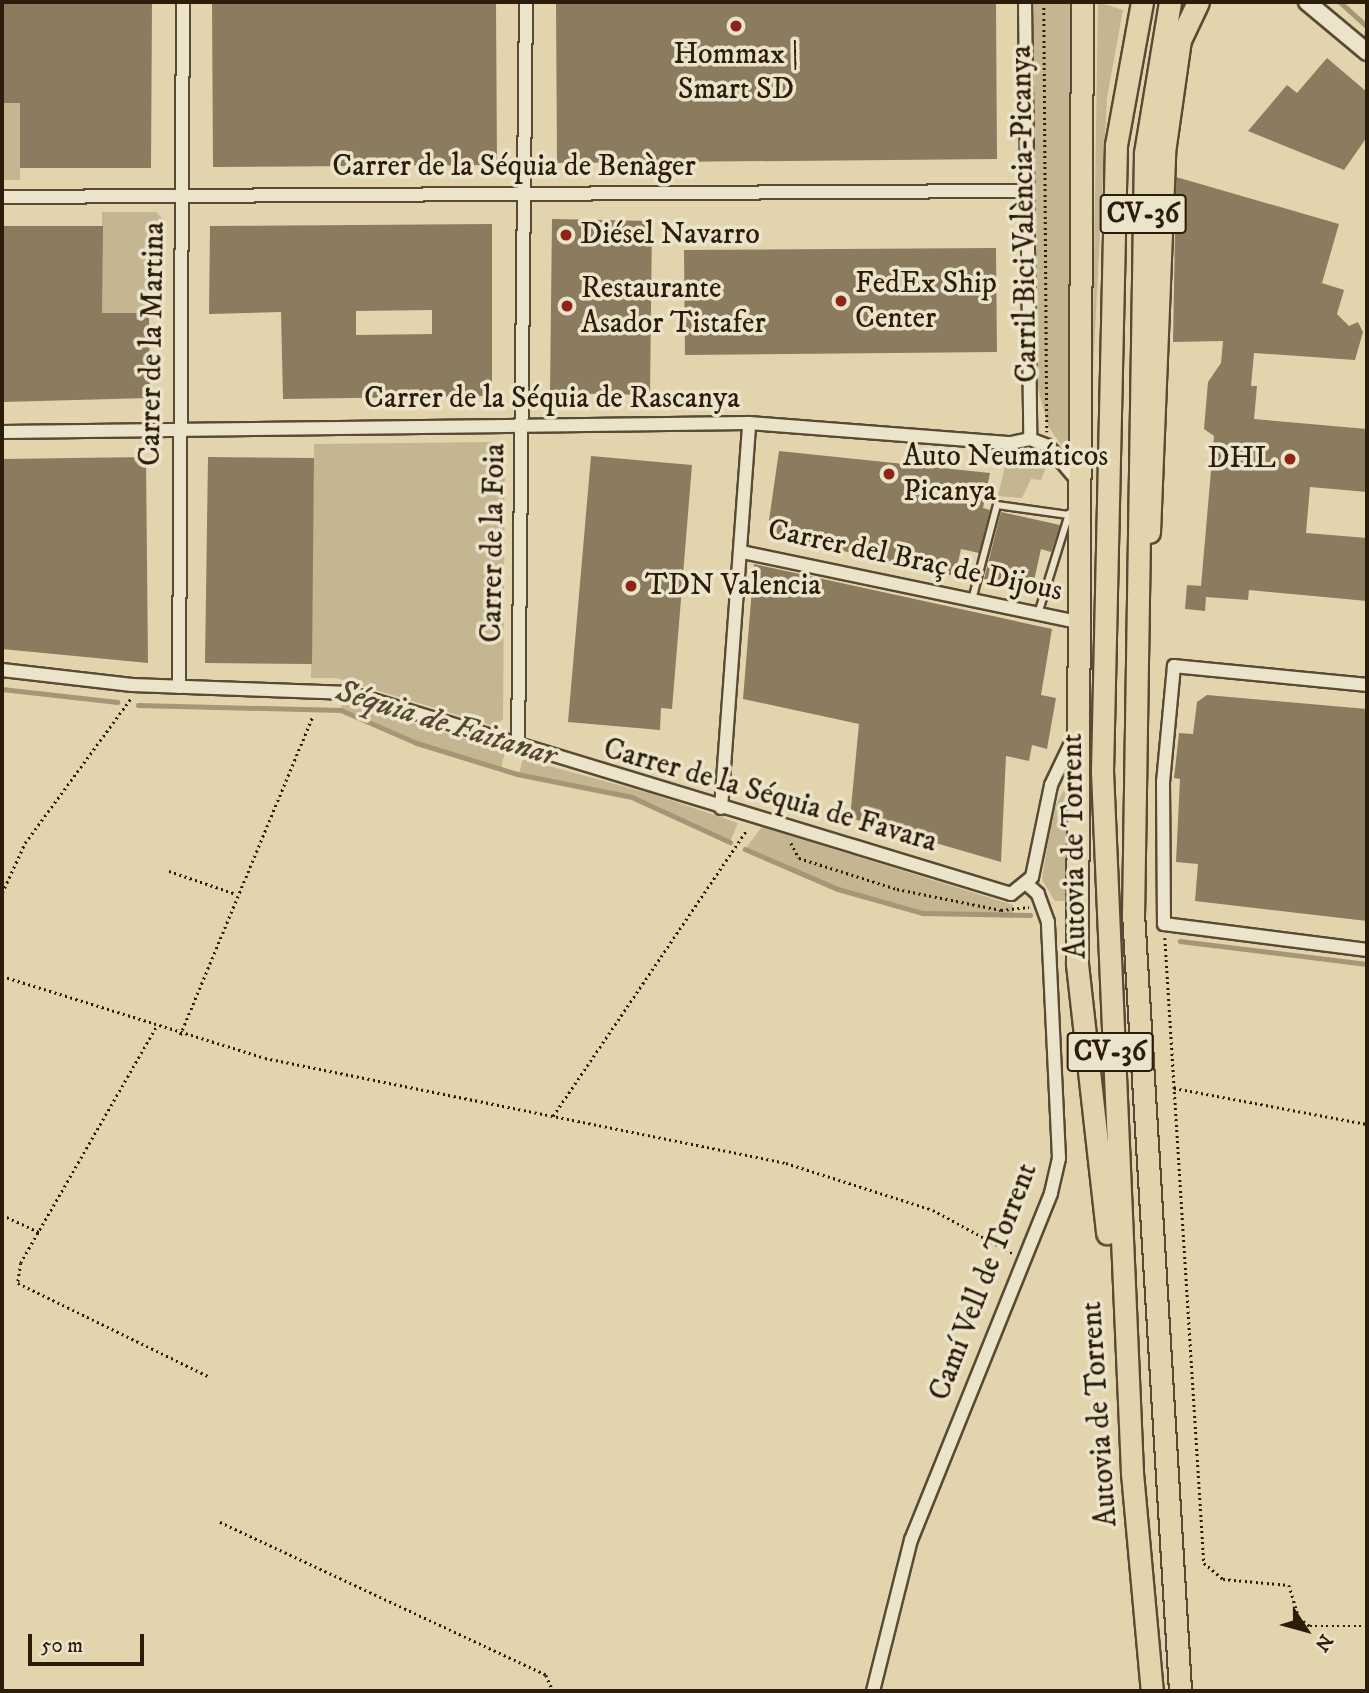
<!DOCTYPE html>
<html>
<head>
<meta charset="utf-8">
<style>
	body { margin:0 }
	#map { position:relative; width:1369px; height:1693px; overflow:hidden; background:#e2d5ad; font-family:"IM FELL DW Pica",serif }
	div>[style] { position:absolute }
	.green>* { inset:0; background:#c3b691 }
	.stream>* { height:4.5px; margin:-2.25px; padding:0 2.25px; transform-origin:2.25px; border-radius:2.25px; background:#a49676 }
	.building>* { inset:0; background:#8b7c5f }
	.path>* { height:2.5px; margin-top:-1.25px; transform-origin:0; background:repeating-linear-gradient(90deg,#2c1c0a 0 2px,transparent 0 5.5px) }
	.roads { filter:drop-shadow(2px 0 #5a4a33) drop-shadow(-2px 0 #5a4a33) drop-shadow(0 2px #5a4a33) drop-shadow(0 -2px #5a4a33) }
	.service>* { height:6px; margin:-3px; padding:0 3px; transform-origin:3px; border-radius:3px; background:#ece4ca }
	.minor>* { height:12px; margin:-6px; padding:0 6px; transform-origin:6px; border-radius:6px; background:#ece4ca }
	.tertiary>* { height:16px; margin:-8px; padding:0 8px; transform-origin:8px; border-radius:8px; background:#ece4ca }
	.trunk>* { height:21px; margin:-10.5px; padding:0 10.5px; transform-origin:10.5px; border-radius:10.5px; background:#e2d5ad }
	.dots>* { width:19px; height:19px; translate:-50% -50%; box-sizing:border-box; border:4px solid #ece4ca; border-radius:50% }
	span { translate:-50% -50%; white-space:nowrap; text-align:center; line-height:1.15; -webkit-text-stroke:7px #ece4ca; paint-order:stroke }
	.shield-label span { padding:2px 5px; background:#ece4ca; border:2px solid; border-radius:5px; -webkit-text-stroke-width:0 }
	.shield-label { font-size:28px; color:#2c1c0a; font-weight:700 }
	.poi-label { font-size:30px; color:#2c1c0a }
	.left { translate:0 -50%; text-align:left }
	.right { translate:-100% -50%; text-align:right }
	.street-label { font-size:30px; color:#2c1c0a }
	.water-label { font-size:32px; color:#564730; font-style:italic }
	.frame { position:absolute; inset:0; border:4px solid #2c1c0a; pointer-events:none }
	.north { position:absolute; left:1271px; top:1595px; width:70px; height:70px; -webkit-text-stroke:5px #ece4ca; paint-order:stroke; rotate:126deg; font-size:19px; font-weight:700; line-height:28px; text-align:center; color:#2c1c0a }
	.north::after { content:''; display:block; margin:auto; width:24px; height:32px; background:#2c1c0a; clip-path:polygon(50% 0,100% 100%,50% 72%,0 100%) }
	.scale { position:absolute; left:28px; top:1634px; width:116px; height:32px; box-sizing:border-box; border:4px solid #2c1c0a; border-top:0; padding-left:9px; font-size:21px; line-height:24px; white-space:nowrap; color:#2c1c0a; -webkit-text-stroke:5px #ece4ca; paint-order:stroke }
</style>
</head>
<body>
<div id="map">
	<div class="green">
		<div style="clip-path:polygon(1032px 2px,1074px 2px,1071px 459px,1048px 426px,1036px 381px)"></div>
		<div style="clip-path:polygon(1098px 2px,1123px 10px,1107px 98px,1092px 389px)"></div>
		<div style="clip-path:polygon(2px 103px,21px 103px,20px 180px,2px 180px)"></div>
		<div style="clip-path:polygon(102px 212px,156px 212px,164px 220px,164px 313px,102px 313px)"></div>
		<div style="clip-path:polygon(495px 442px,505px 452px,503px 719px,494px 726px,336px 678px,311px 678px,314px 444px)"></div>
		<div style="clip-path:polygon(1006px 461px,1039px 463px,1047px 465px,1041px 480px,1031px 479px,1022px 498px,998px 496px)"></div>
		<div style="clip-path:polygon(342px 702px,505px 751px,501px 769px,417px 743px,341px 710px)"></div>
		<div style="clip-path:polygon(523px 759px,652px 794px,738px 823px,730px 842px,632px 797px,519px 774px)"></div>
		<div style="clip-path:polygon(1065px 787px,1069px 901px,1055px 901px,1042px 880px,1052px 813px)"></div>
		<div style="clip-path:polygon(762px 827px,1013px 905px,1013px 918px,923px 913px,838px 889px,745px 849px)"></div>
	</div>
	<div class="stream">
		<div style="left:1340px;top:2px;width:36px;rotate:42deg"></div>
		<div style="left:1367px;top:32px;width:8px;rotate:90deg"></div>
		<div style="left:2px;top:689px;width:116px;rotate:6.4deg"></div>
		<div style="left:138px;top:705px;width:203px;rotate:1.4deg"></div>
		<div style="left:341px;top:710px;width:83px;rotate:23.5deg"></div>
		<div style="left:417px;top:743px;width:105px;rotate:17.2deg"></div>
		<div style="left:517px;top:774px;width:117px;rotate:11.3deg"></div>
		<div style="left:632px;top:797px;width:108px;rotate:24.7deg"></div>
		<div style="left:745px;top:849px;width:101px;rotate:23.3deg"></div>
		<div style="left:838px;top:889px;width:88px;rotate:15.8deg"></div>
		<div style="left:923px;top:913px;width:107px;rotate:1.1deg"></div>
		<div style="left:1180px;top:941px;width:188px;rotate:7deg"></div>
	</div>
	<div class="building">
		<div style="clip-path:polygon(2px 2px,152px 2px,151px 168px,20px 168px,20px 103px,2px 103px)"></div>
		<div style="clip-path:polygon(212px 2px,496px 2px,497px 165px,213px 167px)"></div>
		<div style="clip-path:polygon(556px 2px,996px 2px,997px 159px,557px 163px)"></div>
		<div style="clip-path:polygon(1327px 58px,1367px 92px,1367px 137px,1344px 170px,1248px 131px,1287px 85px,1297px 93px)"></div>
		<div style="clip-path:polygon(1176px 177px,1339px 224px,1322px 283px,1344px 290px,1337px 314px,1349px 326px,1358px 322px,1363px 332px,1355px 360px,1254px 353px,1251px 386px,1257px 386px,1254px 419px,1367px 429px,1367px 492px,1310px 487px,1306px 533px,1367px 538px,1367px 601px,1249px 590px,1248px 600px,1206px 597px,1205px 611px,1185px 609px,1187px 585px,1201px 586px,1214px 436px,1204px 429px,1208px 382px,1221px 363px,1223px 341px,1173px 342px)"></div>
		<div style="clip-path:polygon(552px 219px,652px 221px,650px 395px,550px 393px)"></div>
		<div style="clip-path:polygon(evenodd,492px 224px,492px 396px,283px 399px,281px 312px,209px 314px,210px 226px,492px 224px,432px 310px,432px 334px,356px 335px,356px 311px,432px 310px)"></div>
		<div style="clip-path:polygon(2px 226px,103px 226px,102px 313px,149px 313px,150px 398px,2px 402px)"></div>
		<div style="clip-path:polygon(996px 248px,997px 352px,685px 355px,684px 250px)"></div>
		<div style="clip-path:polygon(779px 451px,990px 473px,983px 508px,990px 510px,979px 553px,961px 549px,955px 576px,767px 534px)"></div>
		<div style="clip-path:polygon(591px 456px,692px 465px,672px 709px,661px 708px,660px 730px,568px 722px)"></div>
		<div style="clip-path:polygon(146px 457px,148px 663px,2px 649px,2px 459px)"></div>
		<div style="clip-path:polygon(208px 457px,314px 458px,312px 664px,205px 663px)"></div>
		<div style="clip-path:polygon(1001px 512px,1060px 525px,1051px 552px,1041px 549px,1032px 590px,984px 579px)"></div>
		<div style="clip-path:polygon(754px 564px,1052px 629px,1041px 695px,1056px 698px,1047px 749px,1032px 745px,1029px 761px,1006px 756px,1001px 862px,850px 818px,859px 724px,743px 699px)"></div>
		<div style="clip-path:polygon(1207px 695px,1367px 709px,1367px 921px,1195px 901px,1198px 864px,1176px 862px,1180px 779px,1174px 778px,1179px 733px,1193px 734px,1197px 702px)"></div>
	</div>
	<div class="path">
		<div style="left:1044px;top:2px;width:430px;rotate:89.6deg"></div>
		<div style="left:791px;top:843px;width:17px;rotate:62deg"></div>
		<div style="left:799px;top:858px;width:103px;rotate:17.6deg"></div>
		<div style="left:897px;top:889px;width:106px;rotate:11.4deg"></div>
		<div style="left:1001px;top:910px;width:28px;rotate:-6deg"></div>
		<div style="left:169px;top:871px;width:71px;rotate:18.9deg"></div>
		<div style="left:2px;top:893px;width:55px;rotate:-65.3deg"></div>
		<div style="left:25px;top:843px;width:181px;rotate:-53.8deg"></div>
		<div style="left:1165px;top:938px;width:626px;rotate:86.43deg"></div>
		<div style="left:1204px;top:1563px;width:25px;rotate:40deg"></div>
		<div style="left:1223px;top:1579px;width:66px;rotate:5.2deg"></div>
		<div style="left:1289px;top:1585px;width:34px;rotate:73deg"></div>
		<div style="left:1299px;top:1618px;width:14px;rotate:36deg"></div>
		<div style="left:1310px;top:1626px;width:57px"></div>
		<div style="left:2px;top:976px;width:275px;rotate:17.3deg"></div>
		<div style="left:265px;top:1058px;width:531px;rotate:11.39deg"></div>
		<div style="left:786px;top:1163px;width:154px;rotate:17.7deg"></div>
		<div style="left:933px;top:1210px;width:90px;rotate:28.6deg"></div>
		<div style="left:156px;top:1028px;width:271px;rotate:119.9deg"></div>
		<div style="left:21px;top:1263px;width:20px;rotate:99deg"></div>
		<div style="left:18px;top:1283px;width:214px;rotate:26.1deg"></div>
		<div style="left:180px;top:1035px;width:346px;rotate:-67.4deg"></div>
		<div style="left:1174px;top:1088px;width:196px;rotate:10.6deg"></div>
		<div style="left:553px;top:1116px;width:346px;rotate:-55.9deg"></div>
		<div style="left:2px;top:1215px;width:41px;rotate:24.7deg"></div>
		<div style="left:220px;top:1522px;width:360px;rotate:25.1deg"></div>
		<div style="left:546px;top:1675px;width:17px;rotate:66deg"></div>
	</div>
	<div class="roads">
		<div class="service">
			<div style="left:972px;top:600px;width:98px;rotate:-75.3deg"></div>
			<div style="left:997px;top:505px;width:72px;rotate:8deg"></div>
			<div style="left:1038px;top:614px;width:105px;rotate:-72.8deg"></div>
		</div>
		<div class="minor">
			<div style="left:1025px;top:2px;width:437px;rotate:89.3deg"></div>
			<div style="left:2px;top:197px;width:1025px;rotate:-0.34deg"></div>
			<div style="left:2px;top:432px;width:747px;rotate:-0.69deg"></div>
			<div style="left:749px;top:423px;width:263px;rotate:4.4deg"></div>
			<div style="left:1011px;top:443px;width:19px;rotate:-12deg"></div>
			<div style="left:1030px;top:439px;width:19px;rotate:21deg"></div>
			<div style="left:1048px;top:446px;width:46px;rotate:49.4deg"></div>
			<div style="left:742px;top:552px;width:341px;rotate:11.8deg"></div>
			<div style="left:2px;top:670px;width:131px;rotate:6.6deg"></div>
			<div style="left:132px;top:685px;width:218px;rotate:2.1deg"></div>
			<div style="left:350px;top:693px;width:691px;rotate:16.91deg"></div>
			<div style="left:1011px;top:894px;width:27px;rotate:-39deg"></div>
			<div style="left:1032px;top:877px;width:94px;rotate:-78.3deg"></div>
			<div style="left:1051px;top:785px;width:55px;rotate:-64.4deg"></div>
			<div style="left:1367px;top:685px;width:194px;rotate:-174.4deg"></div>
			<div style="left:1174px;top:666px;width:117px;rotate:95.4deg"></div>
			<div style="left:1163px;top:782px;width:142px;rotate:89.6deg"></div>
			<div style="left:1164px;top:924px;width:205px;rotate:7.3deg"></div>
			<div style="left:179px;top:687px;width:685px;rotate:-89.67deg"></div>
			<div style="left:518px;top:749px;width:747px;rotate:-89.39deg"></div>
			<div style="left:721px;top:808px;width:386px;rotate:-85.8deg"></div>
			<div style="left:873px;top:1691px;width:156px;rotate:-75.9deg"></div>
			<div style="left:911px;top:1540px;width:374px;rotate:-68deg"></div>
			<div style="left:1051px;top:1193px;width:36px;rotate:-77deg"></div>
			<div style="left:1059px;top:1158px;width:236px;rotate:-92.7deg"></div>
			<div style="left:1048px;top:922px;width:30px;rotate:-110deg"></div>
			<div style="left:1038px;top:894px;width:15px;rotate:-138deg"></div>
		</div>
		<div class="tertiary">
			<div style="left:1307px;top:2px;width:78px;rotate:39.8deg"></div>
		</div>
		<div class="trunk">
			<div style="left:1082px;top:2px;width:962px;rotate:90.3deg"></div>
			<div style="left:1077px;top:964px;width:271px;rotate:83.6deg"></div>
			<div style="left:1142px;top:2px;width:145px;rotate:100.3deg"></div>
			<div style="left:1116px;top:145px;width:626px;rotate:91.28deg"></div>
			<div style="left:1102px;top:771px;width:703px;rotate:87.55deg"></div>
			<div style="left:1132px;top:1473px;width:219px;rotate:84.8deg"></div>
			<div style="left:1170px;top:2px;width:153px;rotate:99.4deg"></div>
			<div style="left:1145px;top:153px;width:760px;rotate:90.9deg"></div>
			<div style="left:1133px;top:913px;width:779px;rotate:86.54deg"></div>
			<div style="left:1149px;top:532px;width:380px;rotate:-87.7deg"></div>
			<div style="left:1164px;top:152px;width:113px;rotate:-81.9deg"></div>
			<div style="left:1180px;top:40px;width:42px;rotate:-64.7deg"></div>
		</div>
	</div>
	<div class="dots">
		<div style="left:736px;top:26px;background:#8f2418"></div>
		<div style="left:566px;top:235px;background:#8f2418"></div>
		<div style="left:841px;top:301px;background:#8f2418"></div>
		<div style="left:567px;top:306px;background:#8f2418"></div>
		<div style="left:1290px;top:459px;background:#8f2418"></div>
		<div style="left:889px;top:474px;background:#8f2418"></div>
		<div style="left:631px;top:586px;background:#8f2418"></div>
	</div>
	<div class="shield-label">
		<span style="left:1143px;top:214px">CV-36</span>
		<span style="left:1110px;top:1052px">CV-36</span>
	</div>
	<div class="poi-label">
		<span style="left:736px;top:72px">Hommax |<br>Smart SD</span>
		<span class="left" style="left:580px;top:235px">Diésel Navarro</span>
		<span class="left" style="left:855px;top:301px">FedEx Ship<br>Center</span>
		<span class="left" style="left:581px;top:306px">Restaurante<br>Asador Tistafer</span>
		<span class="left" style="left:903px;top:474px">Auto Neumáticos<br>Picanya</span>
		<span class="right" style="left:1276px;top:459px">DHL</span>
		<span class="left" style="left:645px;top:586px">TDN Valencia</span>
	</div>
	<div class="street-label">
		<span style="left:514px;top:167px">Carrer de la Séquia de Benàger</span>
		<span style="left:1025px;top:214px;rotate:-91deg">Carril Bici València-Picanya</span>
		<span style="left:153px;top:344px;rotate:-89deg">Carrer de la Martina</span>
		<span style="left:552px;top:399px">Carrer de la Séquia de Rascanya</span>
		<span style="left:494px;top:543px;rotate:-89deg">Carrer de la Foia</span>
		<span style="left:915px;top:561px;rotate:12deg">Carrer del Braç de Dijous</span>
		<span style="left:770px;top:796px;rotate:16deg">Carrer de la Séquia de Favara</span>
		<span style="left:1075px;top:846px;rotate:-91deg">Autovia de Torrent</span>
		<span style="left:984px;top:1282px;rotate:-69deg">Camí Vell de Torrent</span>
		<span style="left:1100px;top:1414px;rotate:-94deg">Autovia de Torrent</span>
	</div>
	<div class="water-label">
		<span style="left:446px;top:724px;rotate:17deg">Séquia de Faitanar</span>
	</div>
	<div class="frame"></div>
	<div class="north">N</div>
	<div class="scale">50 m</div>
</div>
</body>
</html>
